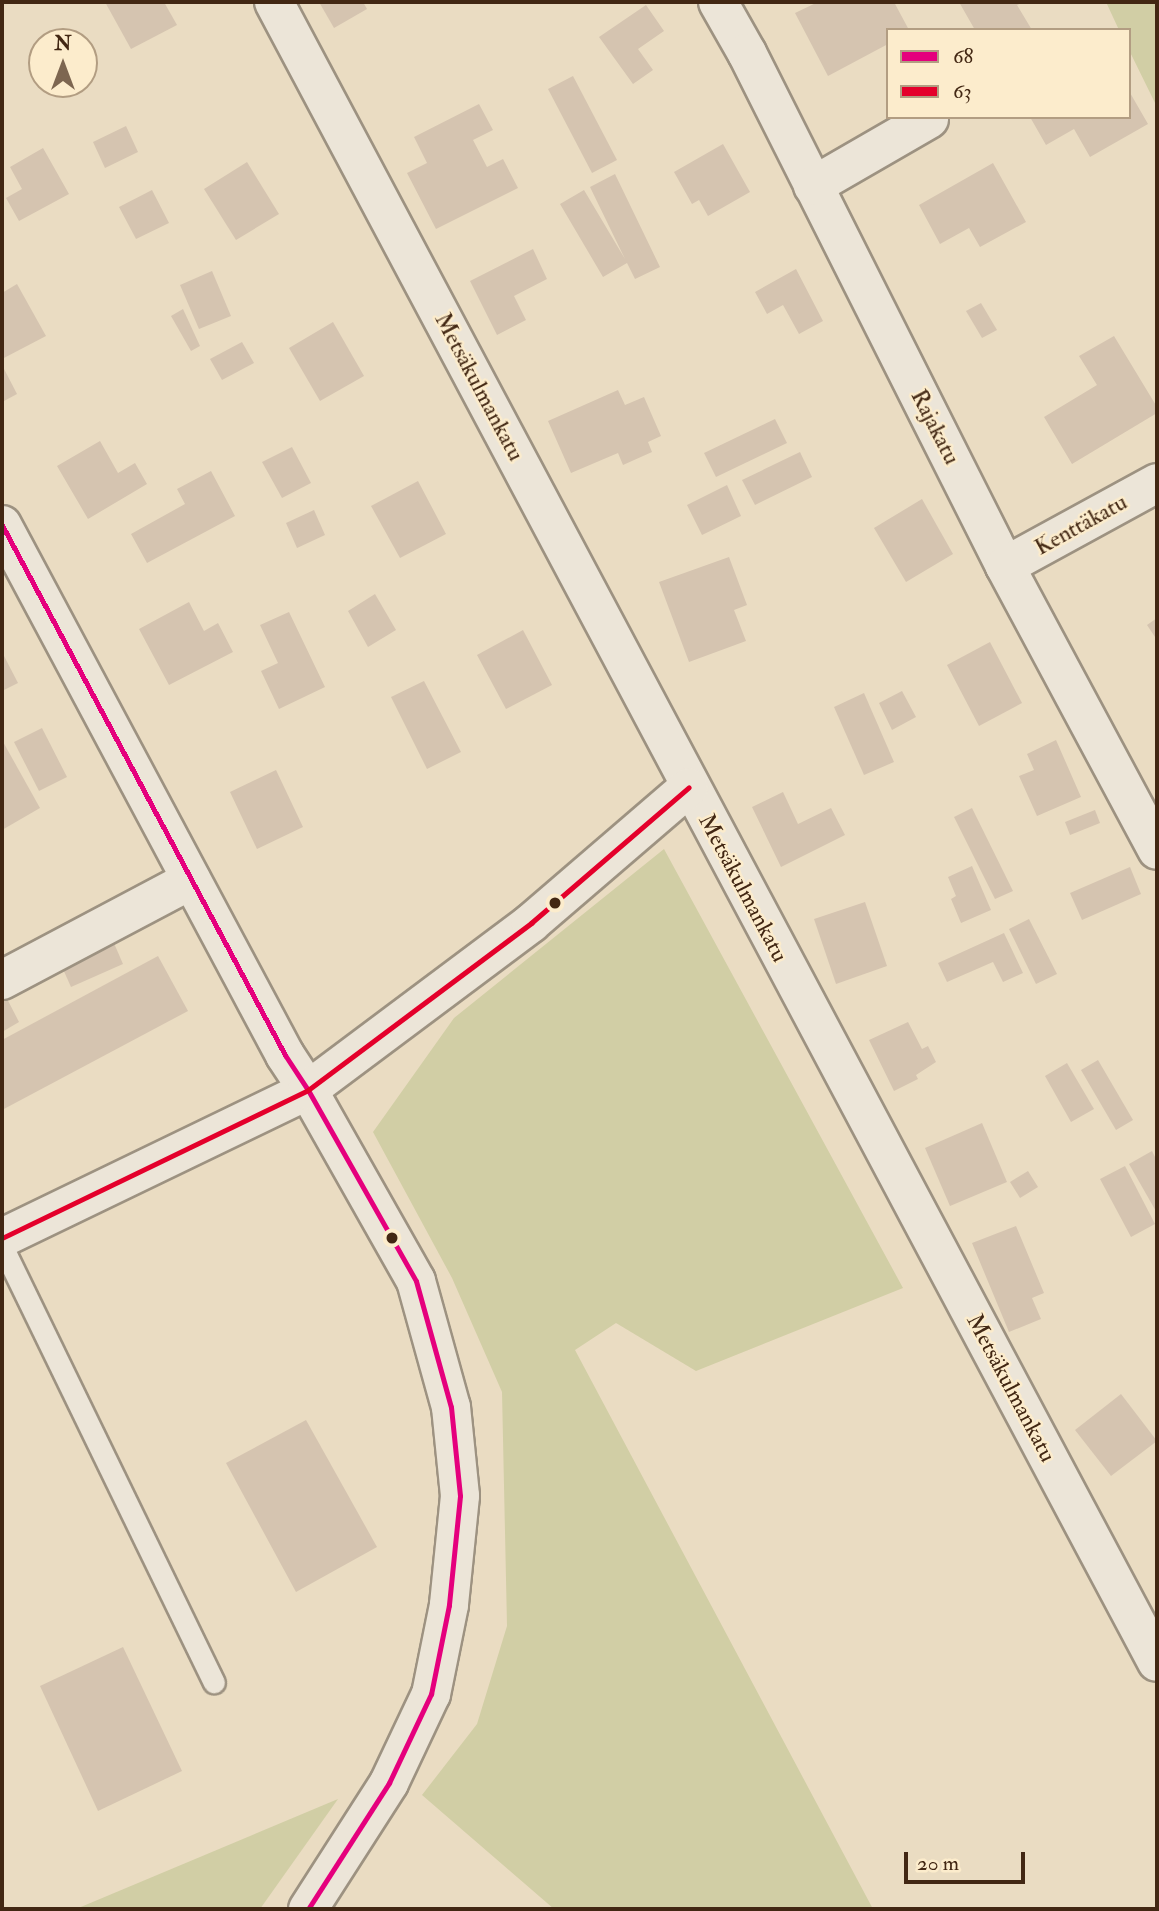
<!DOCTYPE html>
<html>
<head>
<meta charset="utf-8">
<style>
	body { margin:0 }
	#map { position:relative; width:1159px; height:1911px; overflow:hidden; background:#eadcc2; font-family:"IM FELL Double Pica",serif }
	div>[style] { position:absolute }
	.green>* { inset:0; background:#d1cea5 }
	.building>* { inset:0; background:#d5c4b0 }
	.roads { filter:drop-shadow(2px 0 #9d9281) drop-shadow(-2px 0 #9d9281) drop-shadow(0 2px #9d9281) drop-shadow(0 -2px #9d9281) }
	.lane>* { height:21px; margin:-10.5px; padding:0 10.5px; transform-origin:10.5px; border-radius:10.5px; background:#ece5d8 }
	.street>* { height:38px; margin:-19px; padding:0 19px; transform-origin:19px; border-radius:19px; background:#ece5d8 }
	.bus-1>* { height:5px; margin:-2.5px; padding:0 2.5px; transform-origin:2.5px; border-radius:2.5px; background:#e5007d }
	.bus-2>* { height:5px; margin:-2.5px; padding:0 2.5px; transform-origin:2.5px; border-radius:2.5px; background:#e4002b }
	.dots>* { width:19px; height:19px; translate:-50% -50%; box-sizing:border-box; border:4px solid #fceccc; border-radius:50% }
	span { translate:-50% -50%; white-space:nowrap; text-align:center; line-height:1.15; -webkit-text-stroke:5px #fceccc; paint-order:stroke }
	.street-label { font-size:23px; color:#422713 }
	.frame { position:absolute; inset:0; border:4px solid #422713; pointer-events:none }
	.legend { position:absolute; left:886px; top:28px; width:245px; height:91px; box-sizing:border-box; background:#fceccc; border:2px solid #b29d82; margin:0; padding:9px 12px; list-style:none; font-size:21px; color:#422713 }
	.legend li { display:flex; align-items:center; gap:14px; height:35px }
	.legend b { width:35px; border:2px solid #b29d82 }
	.north { position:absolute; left:28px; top:28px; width:70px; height:70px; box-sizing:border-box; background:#fceccc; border:2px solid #b29d82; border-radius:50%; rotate:0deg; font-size:19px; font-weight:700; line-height:28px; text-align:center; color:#422713 }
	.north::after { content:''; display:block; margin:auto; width:24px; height:32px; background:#7d6650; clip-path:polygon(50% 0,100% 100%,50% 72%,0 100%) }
	.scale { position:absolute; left:904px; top:1852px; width:121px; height:32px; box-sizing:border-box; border:4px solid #422713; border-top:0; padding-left:9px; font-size:21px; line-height:24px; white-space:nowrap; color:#422713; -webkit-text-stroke:5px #fceccc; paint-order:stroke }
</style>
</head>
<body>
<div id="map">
	<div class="green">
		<div style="clip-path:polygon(1106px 2px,1157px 2px,1157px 107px,1129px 50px,1129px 30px,1119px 30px)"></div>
		<div style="clip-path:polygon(664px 849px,903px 1288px,696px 1371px,616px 1323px,575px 1350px,873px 1909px,554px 1909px,422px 1795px,477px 1724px,507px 1626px,502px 1392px,452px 1278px,373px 1132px,454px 1018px)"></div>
		<div style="clip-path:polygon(338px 1799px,260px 1909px,76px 1909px)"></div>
	</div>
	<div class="building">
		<div style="clip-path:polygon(105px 2px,164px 2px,177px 25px,131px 49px)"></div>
		<div style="clip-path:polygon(319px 2px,363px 2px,367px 9px,334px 28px)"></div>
		<div style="clip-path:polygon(818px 2px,894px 2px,909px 30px,888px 30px,888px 44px,828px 76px,795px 13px)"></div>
		<div style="clip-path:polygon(959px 2px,1024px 2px,1017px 5px,1032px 30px,975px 30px)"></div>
		<div style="clip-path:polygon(646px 5px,664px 31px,638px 49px,653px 70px,633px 84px,599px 37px)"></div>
		<div style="clip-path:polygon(573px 76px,617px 160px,592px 173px,548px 89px)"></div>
		<div style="clip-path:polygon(1129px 91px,1148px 124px,1090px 157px,1074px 129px,1046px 145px,1030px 117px,1129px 117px)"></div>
		<div style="clip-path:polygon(479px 104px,493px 130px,473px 140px,487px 167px,503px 159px,518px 188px,436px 229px,407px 173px,427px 163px,414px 137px)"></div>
		<div style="clip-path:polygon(126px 126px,138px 152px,105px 168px,93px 142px)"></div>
		<div style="clip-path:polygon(723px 144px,750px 192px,708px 216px,699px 200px,692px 204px,674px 172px)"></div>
		<div style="clip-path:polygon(43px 148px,69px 194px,19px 221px,6px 198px,22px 189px,10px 167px)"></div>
		<div style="clip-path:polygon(247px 162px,279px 214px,236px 240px,204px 189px)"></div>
		<div style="clip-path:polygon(993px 163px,1026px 222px,980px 247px,969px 228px,940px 244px,919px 205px)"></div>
		<div style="clip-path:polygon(615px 174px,660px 267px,635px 279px,627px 263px,603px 277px,560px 204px,584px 190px,625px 259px,590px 187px)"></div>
		<div style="clip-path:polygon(152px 190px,169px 223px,136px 239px,119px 207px)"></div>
		<div style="clip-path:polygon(533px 249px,547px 279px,514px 296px,526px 320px,497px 335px,470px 281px)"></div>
		<div style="clip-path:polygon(796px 269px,823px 321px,799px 334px,783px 305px,767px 314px,755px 292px)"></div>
		<div style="clip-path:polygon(212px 271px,231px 316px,199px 329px,180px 285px)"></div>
		<div style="clip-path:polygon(17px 284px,46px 336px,2px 359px,2px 293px)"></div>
		<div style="clip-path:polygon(981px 303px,997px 330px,982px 338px,966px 311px)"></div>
		<div style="clip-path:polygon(183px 309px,200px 346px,191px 351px,171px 316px)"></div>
		<div style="clip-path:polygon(333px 322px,364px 376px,320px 401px,289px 348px)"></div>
		<div style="clip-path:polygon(1114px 336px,1157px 407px,1157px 413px,1072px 464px,1044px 417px,1097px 385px,1079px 356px)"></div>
		<div style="clip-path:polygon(242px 342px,254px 363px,222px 380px,210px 359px)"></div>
		<div style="clip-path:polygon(2px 365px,17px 394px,4px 401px,2px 398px)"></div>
		<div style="clip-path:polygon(618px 390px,625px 405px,644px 397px,661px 436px,648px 442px,652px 452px,623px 465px,618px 453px,571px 473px,548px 421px)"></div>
		<div style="clip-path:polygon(775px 419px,787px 443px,716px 477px,704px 453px)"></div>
		<div style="clip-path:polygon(100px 441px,118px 473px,135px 463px,147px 484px,88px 519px,57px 466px)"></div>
		<div style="clip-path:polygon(292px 447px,311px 483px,282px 498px,262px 462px)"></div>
		<div style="clip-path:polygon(800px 452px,812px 477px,755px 505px,742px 480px)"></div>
		<div style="clip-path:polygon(211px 471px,235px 516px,147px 563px,131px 534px,185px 504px,177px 489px)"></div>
		<div style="clip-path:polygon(418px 481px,446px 534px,400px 558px,371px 506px)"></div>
		<div style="clip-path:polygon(727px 485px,741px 516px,702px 535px,687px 505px)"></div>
		<div style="clip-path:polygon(922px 499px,953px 554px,906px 582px,874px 528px)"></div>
		<div style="clip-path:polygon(314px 510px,325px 535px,297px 548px,286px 523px)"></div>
		<div style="clip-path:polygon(729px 557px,747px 605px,734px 610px,746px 641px,689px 662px,659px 582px)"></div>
		<div style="clip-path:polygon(375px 594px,396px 630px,368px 647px,348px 611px)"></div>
		<div style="clip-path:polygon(189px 602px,204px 631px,218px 623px,233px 652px,169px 685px,139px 629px)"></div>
		<div style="clip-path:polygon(289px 612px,325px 687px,279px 709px,261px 671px,278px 663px,260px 625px)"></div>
		<div style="clip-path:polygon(1157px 618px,1157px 640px,1147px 625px)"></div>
		<div style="clip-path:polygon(523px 630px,552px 685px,506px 709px,477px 655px)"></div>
		<div style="clip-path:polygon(990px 642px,1022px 703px,979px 726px,947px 665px)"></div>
		<div style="clip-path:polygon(2px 652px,18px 683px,2px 691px)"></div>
		<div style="clip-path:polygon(424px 681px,461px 752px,427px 769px,391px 697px)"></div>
		<div style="clip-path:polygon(902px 691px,916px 717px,892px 730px,879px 703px)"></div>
		<div style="clip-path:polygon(864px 693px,894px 762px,864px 775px,834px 707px)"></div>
		<div style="clip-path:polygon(42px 728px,67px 777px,39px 791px,14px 742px)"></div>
		<div style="clip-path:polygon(2px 740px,40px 808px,2px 830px)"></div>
		<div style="clip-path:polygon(1056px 740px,1081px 797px,1037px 816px,1019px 776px,1034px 770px,1027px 754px)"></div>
		<div style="clip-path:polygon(276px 770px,303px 827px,257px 849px,230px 792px)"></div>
		<div style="clip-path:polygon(783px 792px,798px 824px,831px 808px,845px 835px,781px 867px,752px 807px)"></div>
		<div style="clip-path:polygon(972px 808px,1013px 891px,995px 899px,954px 817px)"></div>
		<div style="clip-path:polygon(1095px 810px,1100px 823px,1070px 835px,1065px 822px)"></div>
		<div style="clip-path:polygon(972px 866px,991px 910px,961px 923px,951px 899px,956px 896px,948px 877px)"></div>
		<div style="clip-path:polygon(1130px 867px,1141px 894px,1082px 920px,1070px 893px)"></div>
		<div style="clip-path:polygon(865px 902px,887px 966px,836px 984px,814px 919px)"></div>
		<div style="clip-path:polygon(1029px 919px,1057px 974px,1036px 984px,1009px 929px)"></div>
		<div style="clip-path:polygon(1004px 933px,1023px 973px,1003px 982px,993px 962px,947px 982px,938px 963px)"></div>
		<div style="clip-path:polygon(110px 934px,123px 964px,71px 987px,58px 958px)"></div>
		<div style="clip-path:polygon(158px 956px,188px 1011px,2px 1110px,2px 1040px)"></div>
		<div style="clip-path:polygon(2px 989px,19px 1022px,2px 1032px)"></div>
		<div style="clip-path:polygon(908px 1022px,922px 1049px,928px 1046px,936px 1062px,916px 1075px,918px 1079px,894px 1091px,869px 1040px)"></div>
		<div style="clip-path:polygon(1098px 1060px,1133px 1120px,1116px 1130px,1081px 1070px)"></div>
		<div style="clip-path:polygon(1067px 1063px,1094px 1109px,1071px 1122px,1045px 1076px)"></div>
		<div style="clip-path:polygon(982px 1123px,1007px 1182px,950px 1206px,925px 1148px)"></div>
		<div style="clip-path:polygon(1152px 1151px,1157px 1161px,1157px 1213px,1129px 1164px)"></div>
		<div style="clip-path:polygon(1125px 1166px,1155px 1224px,1131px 1237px,1100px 1179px)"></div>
		<div style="clip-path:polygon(1028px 1171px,1038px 1187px,1020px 1198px,1010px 1182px)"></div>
		<div style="clip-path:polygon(1016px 1226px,1044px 1293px,1032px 1298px,1041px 1319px,1009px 1332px,972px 1243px)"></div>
		<div style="clip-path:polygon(1121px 1394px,1157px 1441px,1111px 1476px,1075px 1430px)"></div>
		<div style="clip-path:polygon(306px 1420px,377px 1547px,296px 1592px,226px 1463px)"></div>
		<div style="clip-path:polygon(123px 1647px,182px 1771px,98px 1811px,40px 1686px)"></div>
	</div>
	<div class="roads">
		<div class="lane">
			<div style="left:2px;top:1246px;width:485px;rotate:64.1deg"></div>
		</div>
		<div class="street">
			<div style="left:274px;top:2px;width:1880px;rotate:61.99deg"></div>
			<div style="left:718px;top:2px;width:59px;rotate:60.4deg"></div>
			<div style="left:747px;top:53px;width:574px;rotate:63.3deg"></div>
			<div style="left:1005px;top:566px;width:322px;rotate:61.8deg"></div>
			<div style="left:813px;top:186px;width:134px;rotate:-30deg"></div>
			<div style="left:2px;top:525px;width:601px;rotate:61.9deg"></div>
			<div style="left:285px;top:1055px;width:42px;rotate:56.7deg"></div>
			<div style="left:308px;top:1090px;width:219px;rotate:60.5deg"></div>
			<div style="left:416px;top:1281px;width:131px;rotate:74.5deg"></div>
			<div style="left:451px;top:1407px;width:89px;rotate:84.2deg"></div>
			<div style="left:460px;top:1496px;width:110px;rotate:95.8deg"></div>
			<div style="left:449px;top:1605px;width:91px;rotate:101.4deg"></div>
			<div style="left:431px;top:1694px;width:98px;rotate:115.3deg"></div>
			<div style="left:389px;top:1783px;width:150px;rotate:122.7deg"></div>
			<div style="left:1005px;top:566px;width:173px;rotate:-28.6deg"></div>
			<div style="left:2px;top:980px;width:214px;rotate:-27.9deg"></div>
			<div style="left:2px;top:1238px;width:340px;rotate:-25.8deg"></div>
			<div style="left:308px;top:1090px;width:279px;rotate:-36.8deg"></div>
			<div style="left:531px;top:923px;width:208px;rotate:-40.7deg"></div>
		</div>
	</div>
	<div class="bus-1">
		<div style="left:2px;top:525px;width:601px;rotate:61.9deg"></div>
		<div style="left:285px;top:1055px;width:42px;rotate:56.7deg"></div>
		<div style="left:308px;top:1090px;width:219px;rotate:60.5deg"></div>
		<div style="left:416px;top:1281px;width:131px;rotate:74.5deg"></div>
		<div style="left:451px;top:1407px;width:89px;rotate:84.2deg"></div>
		<div style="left:460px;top:1496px;width:110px;rotate:95.8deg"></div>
		<div style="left:449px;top:1605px;width:91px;rotate:101.4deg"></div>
		<div style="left:431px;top:1694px;width:98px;rotate:115.3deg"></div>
		<div style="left:389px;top:1783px;width:150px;rotate:122.7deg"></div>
	</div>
	<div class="bus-2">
		<div style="left:2px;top:1238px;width:340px;rotate:-25.8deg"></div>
		<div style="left:308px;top:1090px;width:279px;rotate:-36.8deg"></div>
		<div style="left:531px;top:923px;width:208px;rotate:-40.7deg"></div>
	</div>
	<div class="dots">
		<div style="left:555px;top:903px;background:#422713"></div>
		<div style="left:392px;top:1238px;background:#422713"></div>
	</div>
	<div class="street-label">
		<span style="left:479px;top:387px;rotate:62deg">Metsäkulmankatu</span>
		<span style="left:935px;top:427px;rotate:63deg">Rajakatu</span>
		<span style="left:1081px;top:525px;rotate:-29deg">Kenttäkatu</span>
		<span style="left:743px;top:888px;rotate:62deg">Metsäkulmankatu</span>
		<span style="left:1011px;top:1388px;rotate:62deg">Metsäkulmankatu</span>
	</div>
	<div class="frame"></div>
	<ul class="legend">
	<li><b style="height:9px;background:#e5007d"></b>68</li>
	<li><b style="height:9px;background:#e4002b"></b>63</li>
	</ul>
	<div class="north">N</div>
	<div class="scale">20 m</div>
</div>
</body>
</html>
